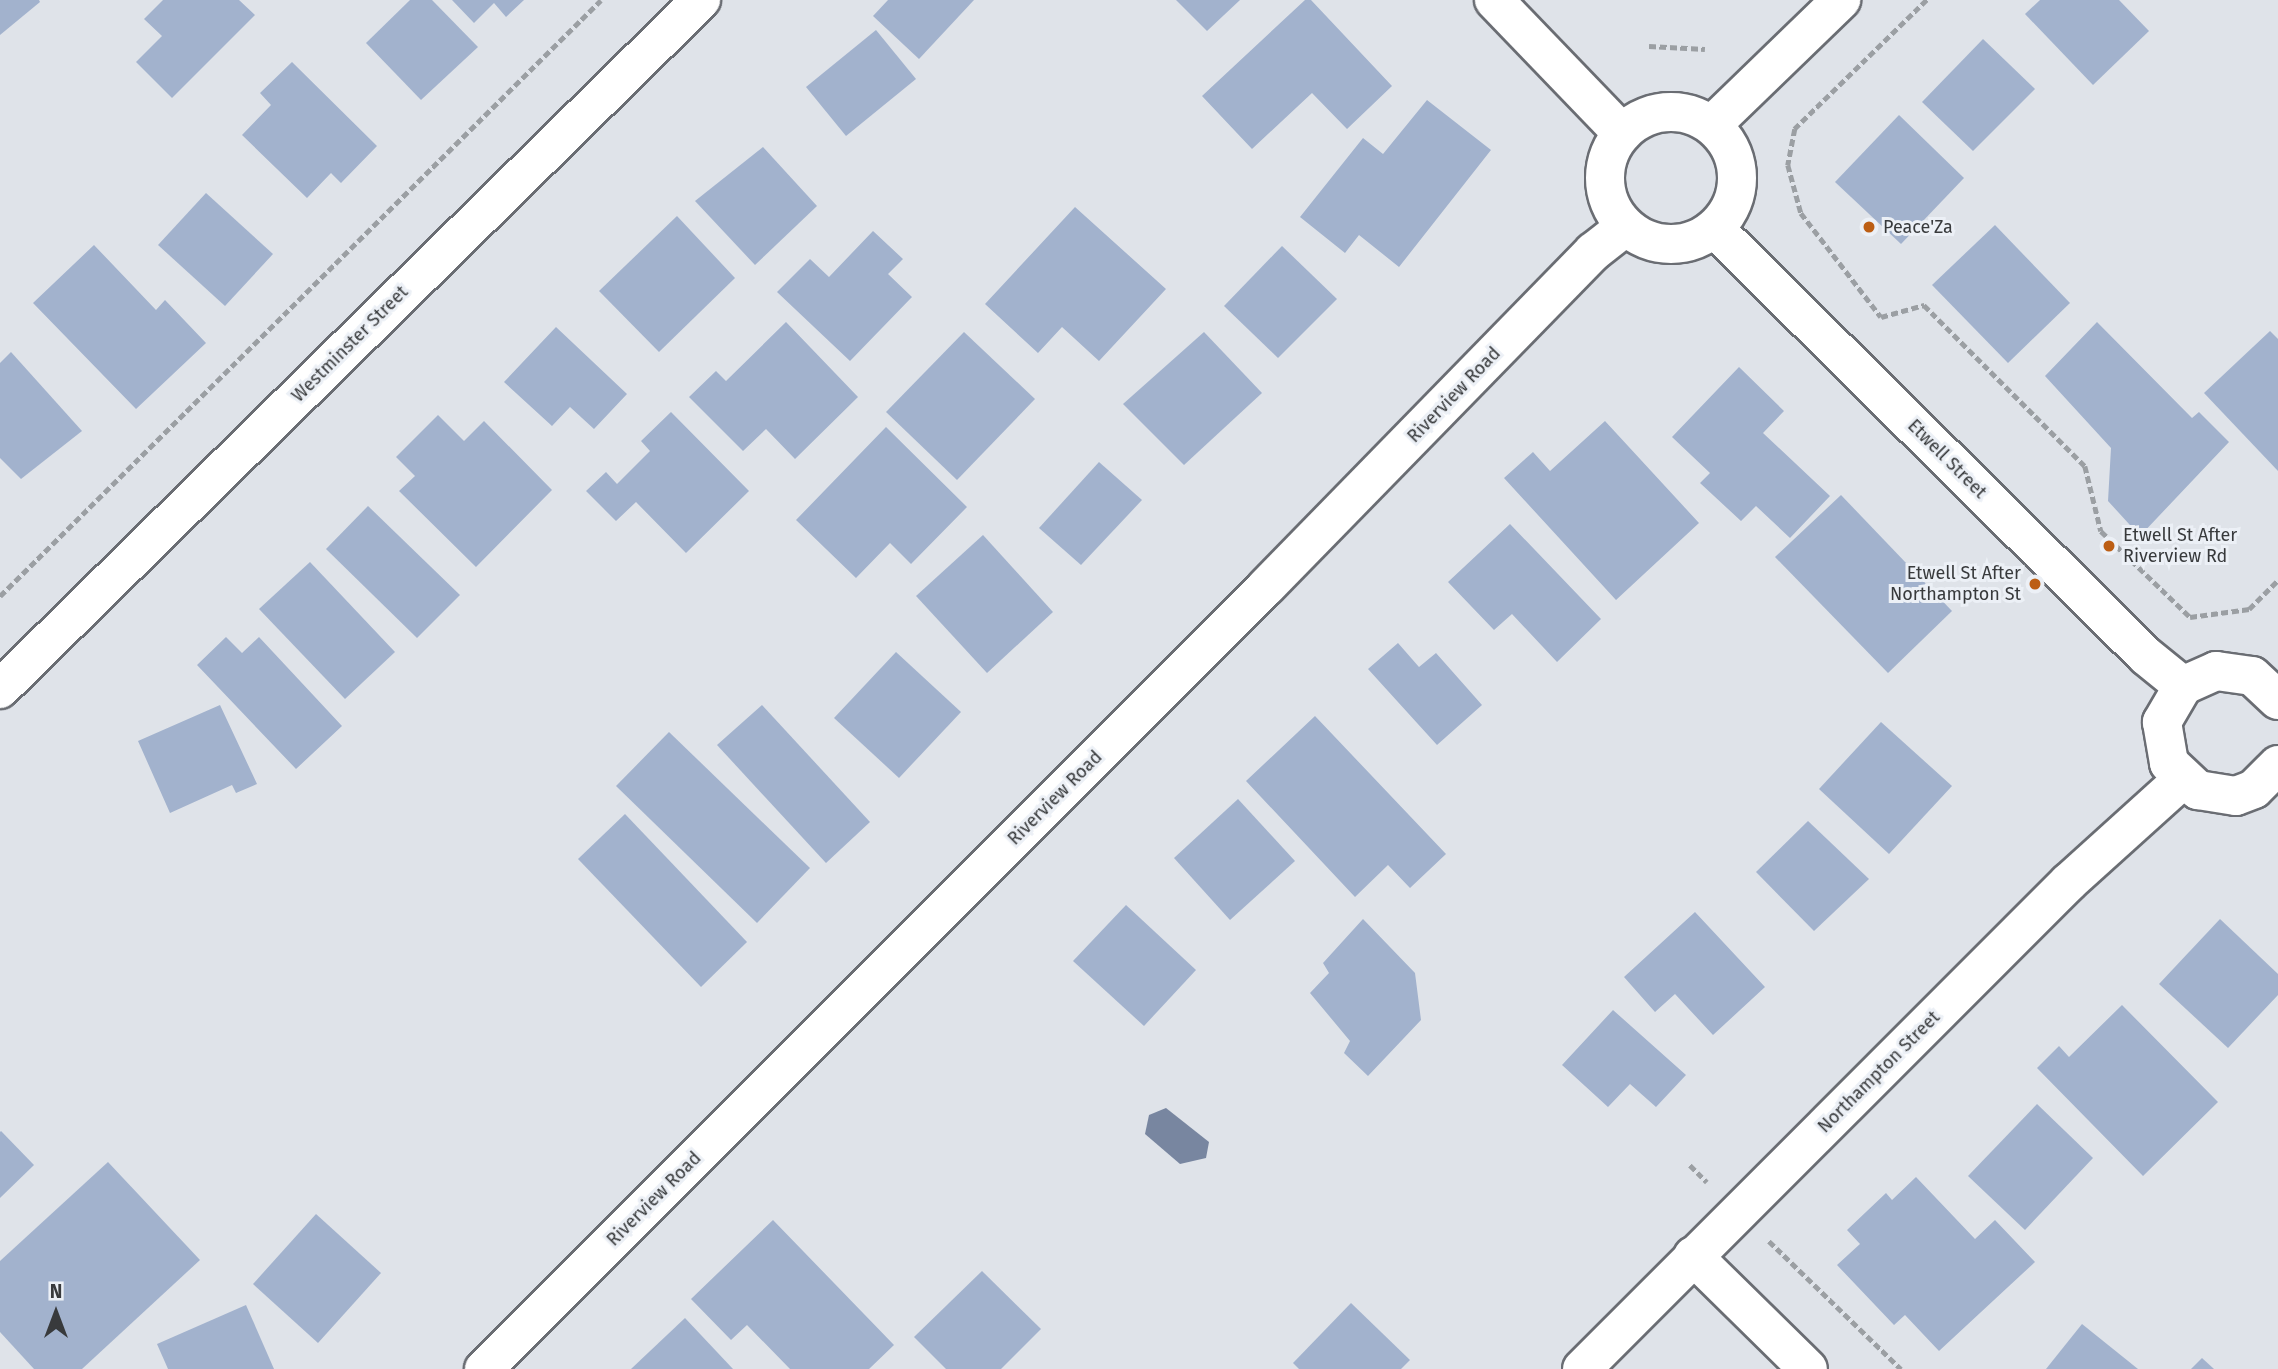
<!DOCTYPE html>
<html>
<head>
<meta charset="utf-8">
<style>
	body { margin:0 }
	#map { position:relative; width:2278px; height:1369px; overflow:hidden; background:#dfe3e9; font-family:"Fira Sans",sans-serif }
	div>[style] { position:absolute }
	.water>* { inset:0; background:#7886a0 }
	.building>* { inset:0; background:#a2b2cd }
	.path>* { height:4.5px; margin-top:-2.25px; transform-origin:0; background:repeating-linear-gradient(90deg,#9b9fa3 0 7px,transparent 0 10.5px) }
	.roads { filter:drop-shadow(2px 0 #6a6d73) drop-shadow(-2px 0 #6a6d73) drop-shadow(0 2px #6a6d73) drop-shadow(0 -2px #6a6d73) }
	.street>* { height:38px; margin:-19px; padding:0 19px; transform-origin:19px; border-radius:19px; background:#fff }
	.street>.ring { margin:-19px; padding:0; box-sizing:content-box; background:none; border:38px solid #fff; border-radius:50% }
	.dots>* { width:19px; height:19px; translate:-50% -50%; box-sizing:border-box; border:4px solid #ecf0f6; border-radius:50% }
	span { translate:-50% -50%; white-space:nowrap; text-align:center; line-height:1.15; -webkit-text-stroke:6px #ecf0f6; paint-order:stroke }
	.poi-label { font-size:18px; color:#383a3c }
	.left { translate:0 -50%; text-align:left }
	.right { translate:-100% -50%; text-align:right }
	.street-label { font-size:18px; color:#383a3c }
	.north { position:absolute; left:21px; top:1278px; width:70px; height:70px; -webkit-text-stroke:5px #ecf0f6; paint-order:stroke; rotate:0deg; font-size:19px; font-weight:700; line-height:28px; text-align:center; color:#383a3c }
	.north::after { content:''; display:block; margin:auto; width:24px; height:32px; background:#383a3c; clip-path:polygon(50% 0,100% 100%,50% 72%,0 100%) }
</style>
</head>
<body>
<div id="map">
	<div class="water">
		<div style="clip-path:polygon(1166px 1108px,1209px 1142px,1206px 1158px,1180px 1164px,1145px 1134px,1149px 1115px)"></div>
	</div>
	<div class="building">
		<div style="clip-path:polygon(0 0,39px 0,40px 2px,0 35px)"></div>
		<div style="clip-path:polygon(163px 0,239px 0,255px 15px,172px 98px,136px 62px,162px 36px,144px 19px)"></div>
		<div style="clip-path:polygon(410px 0,432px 0,478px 47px,421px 100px,366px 43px)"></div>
		<div style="clip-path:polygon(452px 0,524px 0,506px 17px,494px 3px,474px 23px)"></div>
		<div style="clip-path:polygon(888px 0,974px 0,919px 59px,873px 16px)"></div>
		<div style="clip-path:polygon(1176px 0,1240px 0,1207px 31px)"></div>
		<div style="clip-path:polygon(1305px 0,1311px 0,1392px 86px,1347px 129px,1312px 93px,1252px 149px,1202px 96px)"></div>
		<div style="clip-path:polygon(2040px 0,2119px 0,2149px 31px,2093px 85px,2025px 14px)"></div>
		<div style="clip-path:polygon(876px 30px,916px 79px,846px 136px,806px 87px)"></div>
		<div style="clip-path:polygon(1983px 39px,2035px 89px,1973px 151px,1922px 102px)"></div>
		<div style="clip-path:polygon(292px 62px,377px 146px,341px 183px,331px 173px,307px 198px,242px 135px,271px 105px,260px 93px)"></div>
		<div style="clip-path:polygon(1427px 100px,1491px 150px,1399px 267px,1359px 235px,1345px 253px,1300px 217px,1363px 138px,1383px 154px)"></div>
		<div style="clip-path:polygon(1899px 115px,1964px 178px,1901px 244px,1835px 182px)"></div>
		<div style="clip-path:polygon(763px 147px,817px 206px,755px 265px,695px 201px)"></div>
		<div style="clip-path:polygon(206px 193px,273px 254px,225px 306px,158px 245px)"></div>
		<div style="clip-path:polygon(1075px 207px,1166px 289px,1099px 361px,1062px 327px,1038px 353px,985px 304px)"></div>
		<div style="clip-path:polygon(677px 216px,735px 278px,659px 352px,599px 291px)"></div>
		<div style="clip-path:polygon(1995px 225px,2070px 303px,2008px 363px,1932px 285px)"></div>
		<div style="clip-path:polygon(873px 231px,903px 259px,888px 274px,912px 297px,850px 361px,777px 292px,810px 259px,829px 277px)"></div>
		<div style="clip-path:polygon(94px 245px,156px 310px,165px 300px,206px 343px,136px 409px,33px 303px)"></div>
		<div style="clip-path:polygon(1282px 246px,1337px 299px,1278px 358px,1224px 306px)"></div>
		<div style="clip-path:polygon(786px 322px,858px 397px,795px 459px,766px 429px,743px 451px,689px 397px,716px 371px,726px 381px)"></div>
		<div style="clip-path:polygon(2097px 322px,2192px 418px,2199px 412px,2229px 442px,2140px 536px,2108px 501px,2111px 448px,2045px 376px)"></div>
		<div style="clip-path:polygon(556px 327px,627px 394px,594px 429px,570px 407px,552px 426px,504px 382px)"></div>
		<div style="clip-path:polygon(2270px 331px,2278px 339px,2278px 471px,2204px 393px)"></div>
		<div style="clip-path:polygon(964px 332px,1035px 399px,957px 480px,886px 412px)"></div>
		<div style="clip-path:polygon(1204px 332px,1262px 393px,1184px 465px,1123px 404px)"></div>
		<div style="clip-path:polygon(11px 352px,82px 431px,21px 479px,0 458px,0 363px)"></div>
		<div style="clip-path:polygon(1739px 367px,1784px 411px,1763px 433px,1830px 496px,1790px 538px,1756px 506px,1741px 521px,1700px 483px,1710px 473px,1672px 437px)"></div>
		<div style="clip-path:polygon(671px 412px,749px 491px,686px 553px,636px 502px,616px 521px,586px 491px,606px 472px,617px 484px,650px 451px,641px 441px)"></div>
		<div style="clip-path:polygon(438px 415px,464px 441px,484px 421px,552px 490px,476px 567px,399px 491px,415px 476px,396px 457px)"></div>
		<div style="clip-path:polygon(1605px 421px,1699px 523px,1616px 600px,1504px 478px,1533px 452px,1550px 471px)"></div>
		<div style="clip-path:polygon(886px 427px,967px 507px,911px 564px,890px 543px,856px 578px,796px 520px)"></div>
		<div style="clip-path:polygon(1099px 462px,1142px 500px,1081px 565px,1039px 528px)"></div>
		<div style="clip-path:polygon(1841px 495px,1952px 611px,1888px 673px,1775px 557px)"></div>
		<div style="clip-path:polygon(368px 506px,460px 595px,417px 638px,326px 549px)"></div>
		<div style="clip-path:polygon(1510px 524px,1601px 619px,1557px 662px,1512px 614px,1494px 630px,1448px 582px)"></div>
		<div style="clip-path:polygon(983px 535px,1053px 612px,987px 673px,916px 596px)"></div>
		<div style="clip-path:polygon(310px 562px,395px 652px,345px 699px,259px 609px)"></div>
		<div style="clip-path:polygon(226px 637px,242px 653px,259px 637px,342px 726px,296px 769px,197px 665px)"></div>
		<div style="clip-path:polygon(1398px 643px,1419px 667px,1436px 653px,1482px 705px,1437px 745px,1368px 669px)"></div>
		<div style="clip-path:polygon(896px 652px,961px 712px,899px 778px,834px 718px)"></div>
		<div style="clip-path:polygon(220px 705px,257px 784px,236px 793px,232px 785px,170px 813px,138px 741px)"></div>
		<div style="clip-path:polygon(762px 705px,870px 822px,826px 863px,717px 745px)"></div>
		<div style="clip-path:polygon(1315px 716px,1446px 854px,1410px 888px,1388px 865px,1355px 897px,1246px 781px)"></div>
		<div style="clip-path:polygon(1881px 722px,1952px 786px,1889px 854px,1819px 789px)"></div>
		<div style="clip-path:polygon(669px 732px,810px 868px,757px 923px,616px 786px)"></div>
		<div style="clip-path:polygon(1238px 799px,1295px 861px,1230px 920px,1174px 858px)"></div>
		<div style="clip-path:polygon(625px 814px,747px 942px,701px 987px,578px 859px)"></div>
		<div style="clip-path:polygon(1808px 821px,1869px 879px,1814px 931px,1756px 872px)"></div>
		<div style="clip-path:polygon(1126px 905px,1196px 970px,1144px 1026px,1073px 961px)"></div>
		<div style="clip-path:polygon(1695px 912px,1765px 987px,1713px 1035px,1675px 994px,1655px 1012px,1624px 977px)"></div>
		<div style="clip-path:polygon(1363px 919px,1415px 973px,1421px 1020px,1368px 1076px,1344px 1053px,1350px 1041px,1310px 993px,1329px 973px,1323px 963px)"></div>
		<div style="clip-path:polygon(2220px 919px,2278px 974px,2278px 995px,2228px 1048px,2159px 984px)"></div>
		<div style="clip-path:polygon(2122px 1005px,2218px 1102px,2143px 1176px,2037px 1068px,2059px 1046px,2069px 1057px)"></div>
		<div style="clip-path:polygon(1613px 1010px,1686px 1075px,1656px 1107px,1630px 1084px,1608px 1107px,1562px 1065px)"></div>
		<div style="clip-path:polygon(2037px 1104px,2093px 1158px,2025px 1230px,1968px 1176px)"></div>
		<div style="clip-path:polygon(1px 1131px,34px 1165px,0 1198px,0 1132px)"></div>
		<div style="clip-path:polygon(108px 1162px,200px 1260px,82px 1369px,34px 1369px,0 1332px,0 1261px)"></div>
		<div style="clip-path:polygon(1916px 1177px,1975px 1239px,1995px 1220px,2035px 1262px,1939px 1351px,1905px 1315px,1894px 1325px,1837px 1265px,1860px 1244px,1847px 1230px,1886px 1193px,1892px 1200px)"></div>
		<div style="clip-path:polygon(316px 1214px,381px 1273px,318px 1343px,253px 1284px)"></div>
		<div style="clip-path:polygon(773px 1220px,894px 1345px,869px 1369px,790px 1369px,747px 1325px,731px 1340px,691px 1299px)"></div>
		<div style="clip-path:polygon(982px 1271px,1041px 1329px,1001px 1369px,946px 1369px,914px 1337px)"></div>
		<div style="clip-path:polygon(1351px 1303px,1410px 1360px,1401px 1369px,1299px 1369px,1293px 1363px)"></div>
		<div style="clip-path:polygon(246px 1305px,274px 1369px,168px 1369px,157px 1344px)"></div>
		<div style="clip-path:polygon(685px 1318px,733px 1369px,631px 1369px)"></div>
		<div style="clip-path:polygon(2082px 1324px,2138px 1369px,2046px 1369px)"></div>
		<div style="clip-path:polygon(2202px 1358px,2214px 1369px,2191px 1369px)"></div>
	</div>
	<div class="path">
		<div style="left:1927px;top:0;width:185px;rotate:135.7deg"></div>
		<div style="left:1795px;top:129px;width:37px;rotate:101deg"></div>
		<div style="left:1788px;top:165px;width:50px;rotate:74.8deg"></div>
		<div style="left:1801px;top:213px;width:131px;rotate:52.4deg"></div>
		<div style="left:1881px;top:317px;width:45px;rotate:-15.6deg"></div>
		<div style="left:1924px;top:305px;width:228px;rotate:45deg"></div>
		<div style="left:2085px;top:466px;width:67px;rotate:76.2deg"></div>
		<div style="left:2101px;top:531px;width:124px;rotate:44deg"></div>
		<div style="left:2190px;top:617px;width:60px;rotate:-7.7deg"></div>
		<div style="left:2249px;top:609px;width:41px;rotate:-45deg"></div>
		<div style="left:1649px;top:46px;width:56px;rotate:3.1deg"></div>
		<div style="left:0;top:596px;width:846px;rotate:-44.76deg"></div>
		<div style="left:1690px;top:1165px;width:24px;rotate:45deg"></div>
		<div style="left:1769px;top:1241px;width:184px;rotate:44.1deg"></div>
	</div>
	<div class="roads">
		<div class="street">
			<div style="left:1494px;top:0;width:185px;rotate:46.1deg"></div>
			<div class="ring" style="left:1605px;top:112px;width:94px;height:94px"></div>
			<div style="left:1712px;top:125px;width:180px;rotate:-44.1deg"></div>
			<div style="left:1715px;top:229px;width:607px;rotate:44.73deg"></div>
			<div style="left:2146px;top:656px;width:48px;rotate:39deg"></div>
			<div style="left:0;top:689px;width:983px;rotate:-44.51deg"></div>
			<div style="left:2278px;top:700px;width:35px;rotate:-137deg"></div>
			<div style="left:2252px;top:676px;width:36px;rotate:-172deg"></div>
			<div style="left:2216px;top:671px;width:36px;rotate:156deg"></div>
			<div style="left:2183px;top:686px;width:42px;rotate:120.3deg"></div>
			<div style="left:2162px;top:722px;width:42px;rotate:80.3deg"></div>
			<div style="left:2169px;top:763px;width:40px;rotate:43deg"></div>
			<div style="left:2198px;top:790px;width:38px;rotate:9deg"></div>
			<div style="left:2236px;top:796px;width:19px;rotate:-21deg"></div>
			<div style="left:2254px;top:789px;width:34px;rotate:-45deg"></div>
			<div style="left:1693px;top:1256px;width:161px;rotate:44.5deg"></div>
			<div style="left:484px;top:1369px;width:1107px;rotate:-45deg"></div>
			<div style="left:1267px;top:586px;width:467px;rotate:-45.7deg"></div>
			<div style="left:1593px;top:252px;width:41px;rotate:-38deg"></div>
			<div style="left:1582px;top:1369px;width:689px;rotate:-45deg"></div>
			<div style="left:2069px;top:882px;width:152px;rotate:-42.1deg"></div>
		</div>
	</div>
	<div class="dots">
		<div style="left:1869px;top:227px;background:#bc5e14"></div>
		<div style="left:2109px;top:546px;background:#bc5e14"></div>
		<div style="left:2035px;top:584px;background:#bc5e14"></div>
	</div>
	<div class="poi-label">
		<span class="left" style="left:1883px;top:227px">Peace'Za</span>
		<span class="left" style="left:2123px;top:546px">Etwell St After<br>Riverview Rd</span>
		<span class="right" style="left:2021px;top:584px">Etwell St After<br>Northampton St</span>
	</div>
	<div class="street-label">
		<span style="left:350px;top:344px;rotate:-45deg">Westminster Street</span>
		<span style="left:1454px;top:395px;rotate:-46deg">Riverview Road</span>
		<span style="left:1947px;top:459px;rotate:45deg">Etwell Street</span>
		<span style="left:1055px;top:798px;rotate:-45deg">Riverview Road</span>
		<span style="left:1879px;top:1072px;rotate:-45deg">Northampton Street</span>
		<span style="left:654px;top:1199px;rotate:-45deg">Riverview Road</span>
	</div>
	<div class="north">N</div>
</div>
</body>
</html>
